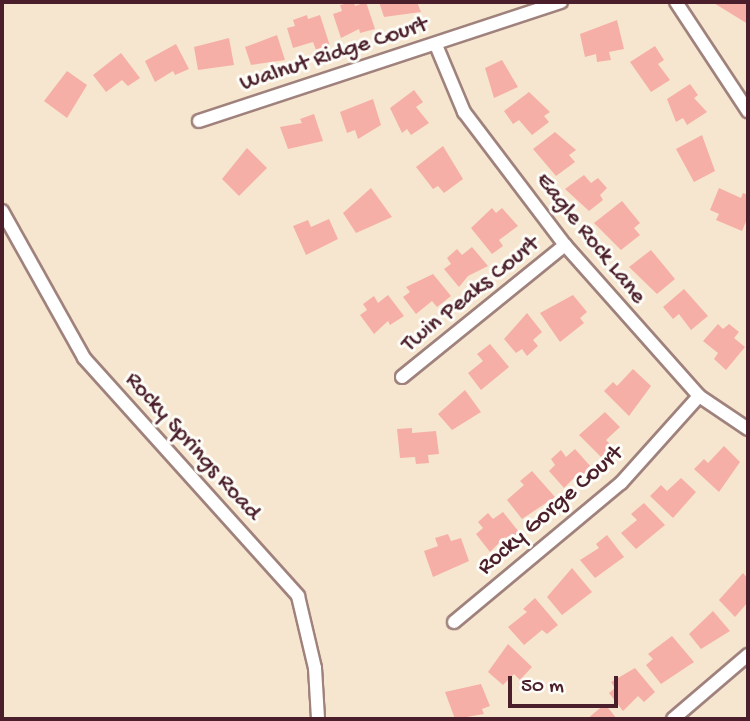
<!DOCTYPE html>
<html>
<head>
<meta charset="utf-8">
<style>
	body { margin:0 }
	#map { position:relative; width:750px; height:721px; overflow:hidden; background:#f6e6cf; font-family:"Gochi Hand",sans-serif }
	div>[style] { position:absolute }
	.building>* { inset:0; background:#f6afa7 }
	.roads { filter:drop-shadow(2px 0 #a0827d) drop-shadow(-2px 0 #a0827d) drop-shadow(0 2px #a0827d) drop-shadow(0 -2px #a0827d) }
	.street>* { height:12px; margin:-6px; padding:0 6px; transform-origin:6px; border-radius:6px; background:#fff }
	span { translate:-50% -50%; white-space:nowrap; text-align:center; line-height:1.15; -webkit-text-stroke:6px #fdfcf7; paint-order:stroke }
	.street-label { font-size:24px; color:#4a1f2b }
	.frame { position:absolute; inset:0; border:4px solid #4a1f2b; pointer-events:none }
	.scale { position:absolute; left:508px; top:676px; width:110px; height:32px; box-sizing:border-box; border:4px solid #4a1f2b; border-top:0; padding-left:9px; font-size:21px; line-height:24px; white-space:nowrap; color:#4a1f2b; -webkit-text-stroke:5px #fdfcf7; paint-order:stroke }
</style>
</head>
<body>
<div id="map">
	<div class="building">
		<div style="clip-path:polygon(354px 2px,355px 6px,366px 2px,375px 29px,360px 33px,359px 29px,341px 38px,333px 14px,342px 11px,340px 5px)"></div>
		<div style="clip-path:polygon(379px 2px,417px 2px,421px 12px,384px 17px)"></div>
		<div style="clip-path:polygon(712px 2px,748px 2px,748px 24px)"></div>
		<div style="clip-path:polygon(307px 15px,308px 19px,320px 15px,330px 46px,316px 50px,313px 42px,293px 48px,287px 28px,295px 26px,293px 20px)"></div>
		<div style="clip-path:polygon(617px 20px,624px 49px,609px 52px,611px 60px,597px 62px,596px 54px,585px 57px,580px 34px)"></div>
		<div style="clip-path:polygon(277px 35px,285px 60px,251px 65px,245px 47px)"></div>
		<div style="clip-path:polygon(229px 38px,234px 65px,198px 70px,194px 47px)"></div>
		<div style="clip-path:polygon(176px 44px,189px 69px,175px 75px,173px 71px,155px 82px,145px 61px)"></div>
		<div style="clip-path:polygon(655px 46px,664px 60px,658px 64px,670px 80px,651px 92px,630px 62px)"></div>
		<div style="clip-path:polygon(121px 53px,140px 78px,128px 86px,122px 80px,106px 92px,93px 75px)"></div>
		<div style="clip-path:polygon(502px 60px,518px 87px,494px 98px,485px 68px)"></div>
		<div style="clip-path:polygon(67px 71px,87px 85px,67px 118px,44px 101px)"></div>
		<div style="clip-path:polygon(690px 84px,698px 95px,694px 98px,707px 112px,687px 125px,683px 118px,676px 122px,667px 99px)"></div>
		<div style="clip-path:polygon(414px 90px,423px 102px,416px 107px,429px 123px,411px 135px,407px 129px,402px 133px,390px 108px)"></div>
		<div style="clip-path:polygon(529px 92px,550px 112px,544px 116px,549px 122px,532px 135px,519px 120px,513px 124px,504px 111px)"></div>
		<div style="clip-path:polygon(373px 99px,381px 125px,358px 139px,355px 130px,347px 133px,340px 112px)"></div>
		<div style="clip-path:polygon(314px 114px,323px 141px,288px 149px,280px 127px,302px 123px,300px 119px)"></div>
		<div style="clip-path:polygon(555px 132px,576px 150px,569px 155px,575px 162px,556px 176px,533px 149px)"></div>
		<div style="clip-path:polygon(702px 135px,715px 171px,694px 182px,676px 149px)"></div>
		<div style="clip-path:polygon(443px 146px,463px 179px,444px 193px,438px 186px,433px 189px,416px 167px)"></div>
		<div style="clip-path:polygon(247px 148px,267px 168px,239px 196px,222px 179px)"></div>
		<div style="clip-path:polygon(584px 175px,591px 183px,598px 178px,607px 188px,600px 195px,603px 200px,589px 211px,565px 189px)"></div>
		<div style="clip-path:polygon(371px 188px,392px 217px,356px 233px,343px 213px)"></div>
		<div style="clip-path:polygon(719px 188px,741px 198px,743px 193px,748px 195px,748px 217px,742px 231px,716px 220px,719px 214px,710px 210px)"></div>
		<div style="clip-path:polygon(622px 201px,640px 223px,634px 228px,640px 235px,621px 250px,594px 223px)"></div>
		<div style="clip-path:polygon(492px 208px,496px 213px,502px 208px,518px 226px,499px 240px,503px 246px,492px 254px,471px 228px)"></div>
		<div style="clip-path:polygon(329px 219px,338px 239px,306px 255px,293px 226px,308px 220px,311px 227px)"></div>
		<div style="clip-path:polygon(472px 247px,488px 266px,468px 276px,459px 287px,444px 269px,451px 264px,447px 258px,457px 249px,462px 255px)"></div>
		<div style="clip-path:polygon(651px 250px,675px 279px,657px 294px,629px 267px)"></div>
		<div style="clip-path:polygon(433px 274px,451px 296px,437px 307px,432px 301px,416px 314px,403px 297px,410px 292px,406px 287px)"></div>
		<div style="clip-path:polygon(684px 289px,708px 316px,691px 330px,679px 314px,673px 319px,663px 307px)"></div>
		<div style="clip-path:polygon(388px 295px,404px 316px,390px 325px,388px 321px,374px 334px,360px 315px,367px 310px,363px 304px,374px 296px,378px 303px)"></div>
		<div style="clip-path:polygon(573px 295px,587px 312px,580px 318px,584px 323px,560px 342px,540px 313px)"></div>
		<div style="clip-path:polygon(527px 313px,542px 332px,533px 340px,538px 346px,527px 356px,522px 349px,516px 353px,504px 339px)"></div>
		<div style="clip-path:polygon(718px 324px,723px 329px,729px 324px,739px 332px,734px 338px,745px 347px,726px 370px,714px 359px,718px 353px,703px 341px)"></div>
		<div style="clip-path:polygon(490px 344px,509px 367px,481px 390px,468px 373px,483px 361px,477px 354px)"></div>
		<div style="clip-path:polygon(633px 369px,651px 386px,629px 416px,604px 391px,613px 382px,617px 386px)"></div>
		<div style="clip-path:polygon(465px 390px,481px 412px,452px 430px,438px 414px)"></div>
		<div style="clip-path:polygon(605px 412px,620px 427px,606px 440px,612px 446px,601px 457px,579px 435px)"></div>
		<div style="clip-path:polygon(412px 428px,412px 433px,436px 431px,439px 454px,428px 455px,429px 463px,416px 464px,415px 457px,400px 458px,397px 429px)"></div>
		<div style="clip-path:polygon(724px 446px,740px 462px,719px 492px,694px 469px,704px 459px,708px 463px)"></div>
		<div style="clip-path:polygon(575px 449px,592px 468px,581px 477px,578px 474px,564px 488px,549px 471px,555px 465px,551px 459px,561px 450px,566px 457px)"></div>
		<div style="clip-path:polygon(532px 471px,555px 497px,522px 519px,507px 500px,524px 485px,520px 481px)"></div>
		<div style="clip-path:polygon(681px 478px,696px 492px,673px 518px,650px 496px,661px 485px,667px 491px)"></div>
		<div style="clip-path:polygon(644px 503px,665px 525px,636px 549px,621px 533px,637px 520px,631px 514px)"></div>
		<div style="clip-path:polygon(503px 512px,519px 532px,508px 541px,505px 537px,490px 552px,476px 534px,483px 528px,478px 522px,488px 513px,493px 519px)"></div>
		<div style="clip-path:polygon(448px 534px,451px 541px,461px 538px,469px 561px,433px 577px,424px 551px,438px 546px,435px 538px)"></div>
		<div style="clip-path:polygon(607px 535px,624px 557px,595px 578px,580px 560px,599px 548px,596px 544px)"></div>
		<div style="clip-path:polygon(572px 568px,592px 592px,562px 615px,547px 597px)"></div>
		<div style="clip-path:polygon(743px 573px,748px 579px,748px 602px,735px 617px,719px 600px)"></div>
		<div style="clip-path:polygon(535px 598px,558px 625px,547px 634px,542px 630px,524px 645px,508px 627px,527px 612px,523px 609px)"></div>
		<div style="clip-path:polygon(713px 611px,730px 631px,701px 649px,689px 634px)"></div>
		<div style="clip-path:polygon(672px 636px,694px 662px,661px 684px,646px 665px,653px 659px,648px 654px)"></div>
		<div style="clip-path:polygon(508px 644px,532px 667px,520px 680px,514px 674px,503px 685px,488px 672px)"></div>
		<div style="clip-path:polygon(635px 668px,655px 692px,644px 702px,638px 696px,623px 711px,609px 693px,615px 688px,611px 682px)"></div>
		<div style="clip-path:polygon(481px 684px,490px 706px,482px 709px,484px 714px,455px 719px,445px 692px)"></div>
		<div style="clip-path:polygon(605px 704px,617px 719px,587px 719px)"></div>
	</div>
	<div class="roads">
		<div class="street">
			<div style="left:676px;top:2px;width:131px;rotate:56.6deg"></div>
			<div style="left:436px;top:45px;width:73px;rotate:67.3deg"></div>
			<div style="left:464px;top:112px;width:167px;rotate:52.8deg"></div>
			<div style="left:565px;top:245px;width:202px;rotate:48.4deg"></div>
			<div style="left:699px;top:396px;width:59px;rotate:34deg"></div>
			<div style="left:199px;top:121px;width:381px;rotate:-18.2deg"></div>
			<div style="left:2px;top:211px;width:168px;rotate:60.8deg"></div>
			<div style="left:84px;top:358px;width:320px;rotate:48deg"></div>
			<div style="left:298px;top:596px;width:74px;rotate:76.7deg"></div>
			<div style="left:315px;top:668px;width:51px;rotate:86.6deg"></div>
			<div style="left:402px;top:377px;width:210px;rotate:-39deg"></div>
			<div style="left:454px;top:622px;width:217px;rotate:-39.8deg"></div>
			<div style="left:621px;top:483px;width:117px;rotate:-48.1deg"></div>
			<div style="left:673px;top:719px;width:99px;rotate:-40.5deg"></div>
		</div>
	</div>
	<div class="street-label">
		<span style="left:334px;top:55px;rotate:-18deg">Walnut Ridge Court</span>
		<span style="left:590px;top:239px;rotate:51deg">Eagle Rock Lane</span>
		<span style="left:471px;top:295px;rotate:-39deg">Twin Peaks Court</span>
		<span style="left:192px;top:447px;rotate:48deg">Rocky Springs Road</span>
		<span style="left:551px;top:511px;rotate:-41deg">Rocky Gorge Court</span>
	</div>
	<div class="frame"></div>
	<div class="scale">50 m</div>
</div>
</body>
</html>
